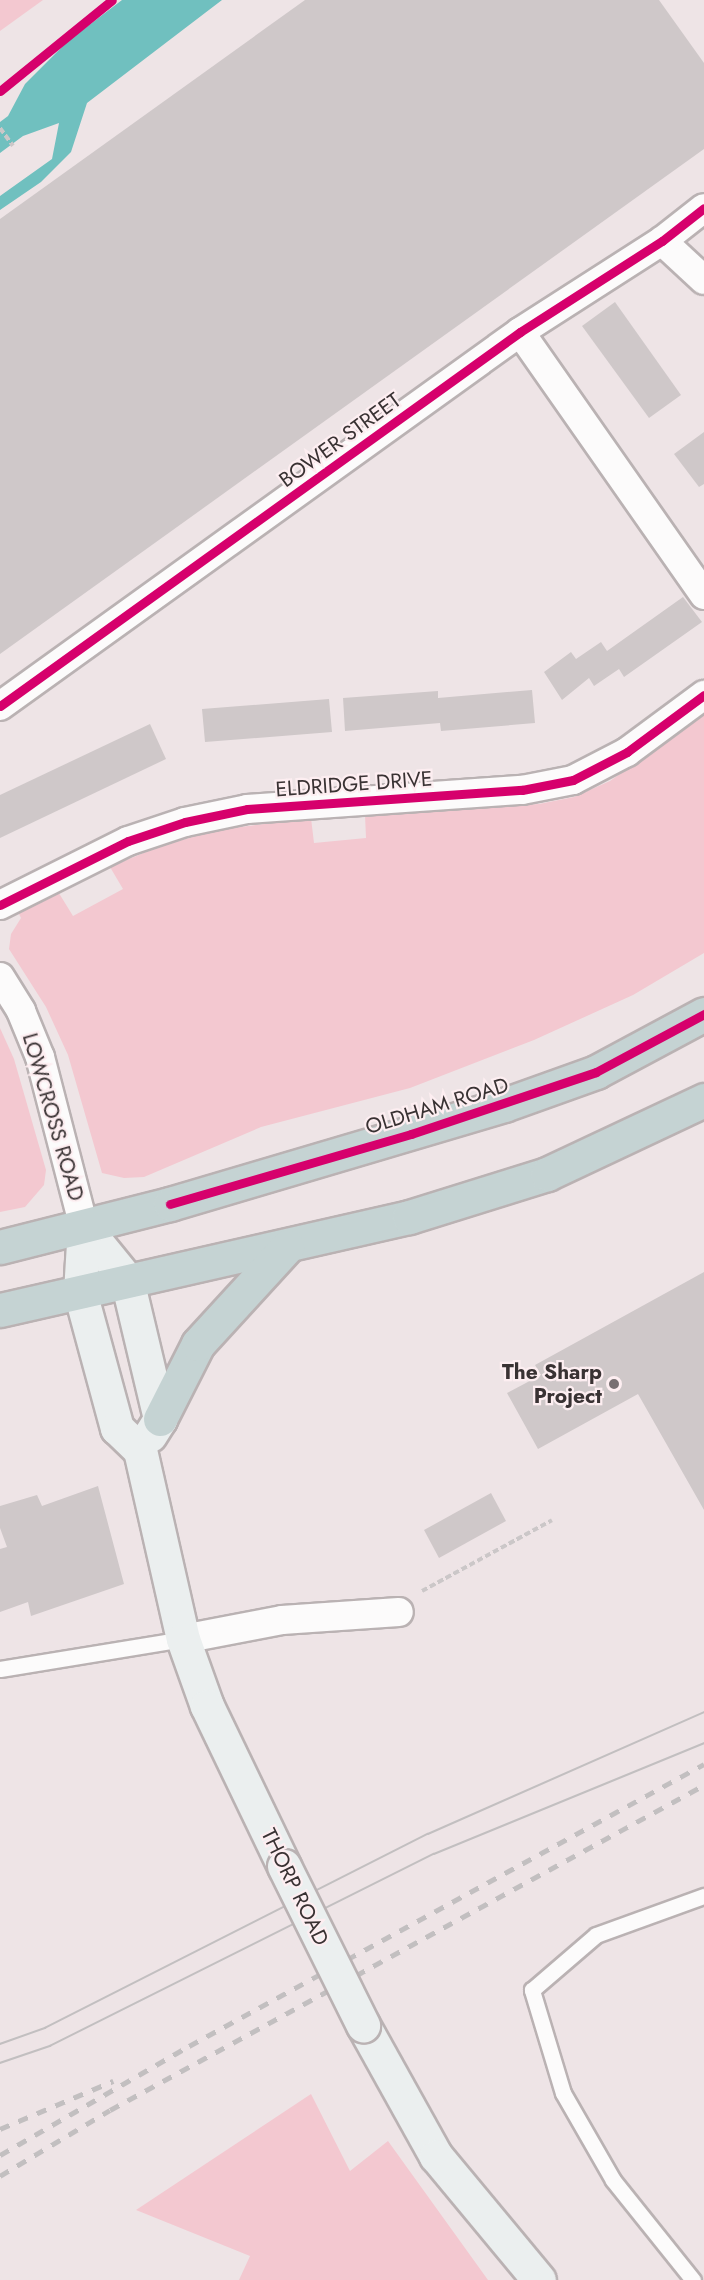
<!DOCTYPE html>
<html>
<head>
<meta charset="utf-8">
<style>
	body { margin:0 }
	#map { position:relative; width:704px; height:2280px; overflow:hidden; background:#eee4e6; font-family:Jost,sans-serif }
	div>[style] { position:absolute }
	.green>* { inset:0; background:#f3c8d0 }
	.water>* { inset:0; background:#70c0bf }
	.building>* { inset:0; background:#cfc8c9 }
	.path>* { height:4px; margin-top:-2px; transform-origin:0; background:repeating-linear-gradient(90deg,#cbc7c8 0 6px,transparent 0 9px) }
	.roads { filter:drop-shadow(2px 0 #bab2b3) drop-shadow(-2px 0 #bab2b3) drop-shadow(0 2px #bab2b3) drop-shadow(0 -2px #bab2b3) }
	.lane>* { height:15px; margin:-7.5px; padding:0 7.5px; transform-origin:7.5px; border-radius:7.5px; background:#fcfbfb }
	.street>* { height:28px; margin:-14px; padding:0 14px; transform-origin:14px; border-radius:14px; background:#fcfbfb }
	.secondary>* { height:33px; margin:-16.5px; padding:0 16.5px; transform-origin:16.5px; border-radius:16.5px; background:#ebefef }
	.highway>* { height:33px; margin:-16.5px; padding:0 16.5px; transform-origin:16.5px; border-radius:16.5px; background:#c5d3d3 }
	.tram>* { height:1.5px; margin:-0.75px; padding:0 0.75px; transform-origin:0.75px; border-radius:0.75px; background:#c2bfc0 }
	.rail>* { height:4.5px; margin-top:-2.25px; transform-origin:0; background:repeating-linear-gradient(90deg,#c2bfc0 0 10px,transparent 0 20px) }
	.bridges { filter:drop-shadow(2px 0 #bab2b3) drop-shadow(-2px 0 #bab2b3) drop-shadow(0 2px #bab2b3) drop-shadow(0 -2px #bab2b3) }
	.secondary-bridge>* { height:33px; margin:-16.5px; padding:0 16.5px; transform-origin:16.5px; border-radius:16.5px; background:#ebefef }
	.cycleway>* { height:9px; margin:-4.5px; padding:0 4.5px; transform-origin:4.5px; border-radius:4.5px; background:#d6006c }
	.dots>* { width:16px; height:16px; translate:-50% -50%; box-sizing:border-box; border:3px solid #fdeef1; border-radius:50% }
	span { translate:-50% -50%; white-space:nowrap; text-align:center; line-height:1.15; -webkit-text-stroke:4.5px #fdeef1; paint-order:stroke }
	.street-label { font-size:21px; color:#393233 }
	.poi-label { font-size:21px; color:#393233; font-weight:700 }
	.right { translate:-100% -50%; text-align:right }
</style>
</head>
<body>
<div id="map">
	<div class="green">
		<div style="clip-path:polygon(0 0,43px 0,0 31px)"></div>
		<div style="clip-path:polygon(704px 714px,704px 953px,633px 995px,534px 1040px,410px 1088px,261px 1127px,144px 1177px,124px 1178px,102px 1173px,68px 1055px,46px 1007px,9px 949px,11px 934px,21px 918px,17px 910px,57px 890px,73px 916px,123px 889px,110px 867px,160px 846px,218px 830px,311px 818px,314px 843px,366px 838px,365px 815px,539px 804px,574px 797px,610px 781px)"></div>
		<div style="clip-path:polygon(0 1028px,14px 1059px,46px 1170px,44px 1185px,25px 1207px,0 1212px)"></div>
		<div style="clip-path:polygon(311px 2094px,350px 2171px,388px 2141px,488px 2280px,239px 2280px,250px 2256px,136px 2210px)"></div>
	</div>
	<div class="water">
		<div style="clip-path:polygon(122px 0,222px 0,87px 103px,71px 152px,41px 182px,0 210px,0 196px,52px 159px,59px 123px,23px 136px,0 153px,0 122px,8px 116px,25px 84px,67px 42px)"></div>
	</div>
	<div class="building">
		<div style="clip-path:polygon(305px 0,659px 0,704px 63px,704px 149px,0 654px,0 219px)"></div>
		<div style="clip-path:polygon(615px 302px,681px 395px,649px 418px,582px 326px)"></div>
		<div style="clip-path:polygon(704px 432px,704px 484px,699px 487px,674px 454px)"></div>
		<div style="clip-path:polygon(683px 597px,702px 622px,624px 677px,619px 669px,594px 686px,589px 678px,562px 700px,544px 672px,571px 652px,576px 659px,601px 642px,607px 651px)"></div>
		<div style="clip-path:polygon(532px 690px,535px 723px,441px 731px,440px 723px,345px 731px,343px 698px,438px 691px,438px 698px)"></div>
		<div style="clip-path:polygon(329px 699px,332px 732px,205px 742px,202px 709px)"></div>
		<div style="clip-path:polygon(150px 724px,166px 759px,0 838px,0 795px)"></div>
		<div style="clip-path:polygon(704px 1272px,704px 1510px,638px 1394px,538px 1449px,507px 1393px,541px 1375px,535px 1365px)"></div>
		<div style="clip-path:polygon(98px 1486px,124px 1584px,31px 1616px,28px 1602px,0 1612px,0 1549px,7px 1547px,0 1528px,0 1506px,37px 1495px,42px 1506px)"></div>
		<div style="clip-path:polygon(491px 1493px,506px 1521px,439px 1558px,424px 1530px)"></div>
	</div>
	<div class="path">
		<div style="left:0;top:128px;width:22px;rotate:54deg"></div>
		<div style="left:422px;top:1591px;width:148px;rotate:-28.6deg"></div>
	</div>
	<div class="roads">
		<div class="lane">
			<div style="left:0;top:1669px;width:185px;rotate:-9.3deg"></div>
			<div style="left:693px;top:2280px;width:128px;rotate:-128.7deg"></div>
			<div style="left:613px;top:2180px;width:100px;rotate:-119.9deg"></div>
			<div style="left:563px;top:2093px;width:108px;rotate:-106.8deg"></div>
			<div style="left:532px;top:1990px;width:84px;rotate:-40.7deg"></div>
			<div style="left:596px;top:1935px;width:115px;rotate:-19.9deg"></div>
		</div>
		<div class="street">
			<div style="left:662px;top:241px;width:57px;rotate:42.9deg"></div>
			<div style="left:520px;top:332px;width:321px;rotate:55deg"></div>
			<div style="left:0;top:706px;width:641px;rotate:-35.72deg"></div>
			<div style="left:520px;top:332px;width:169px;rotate:-32.7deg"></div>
			<div style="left:662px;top:241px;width:53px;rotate:-38.2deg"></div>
			<div style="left:0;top:905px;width:143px;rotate:-26.6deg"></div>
			<div style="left:128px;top:841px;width:60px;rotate:-18.4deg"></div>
			<div style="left:185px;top:822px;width:63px;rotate:-11.8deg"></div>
			<div style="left:247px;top:809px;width:276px;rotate:-4deg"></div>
			<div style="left:522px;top:790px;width:52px;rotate:-11.1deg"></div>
			<div style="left:573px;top:780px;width:61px;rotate:-27.4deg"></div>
			<div style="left:627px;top:752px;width:96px;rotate:-36.5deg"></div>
			<div style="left:0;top:977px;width:40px;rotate:58deg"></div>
			<div style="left:21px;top:1011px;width:50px;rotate:67.6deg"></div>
			<div style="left:40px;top:1057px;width:176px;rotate:75.5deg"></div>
			<div style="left:183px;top:1639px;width:101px;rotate:-10.9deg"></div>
			<div style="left:282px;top:1620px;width:117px;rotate:-3.9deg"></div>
		</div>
		<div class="secondary">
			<div style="left:84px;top:1227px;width:68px;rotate:50.9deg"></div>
			<div style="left:127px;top:1280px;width:143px;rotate:76.6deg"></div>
			<div style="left:160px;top:1419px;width:19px;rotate:122deg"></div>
			<div style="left:84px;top:1227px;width:65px;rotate:93.5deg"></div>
			<div style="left:80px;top:1292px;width:141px;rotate:74.8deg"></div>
			<div style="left:117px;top:1428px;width:32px;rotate:44deg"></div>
			<div style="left:140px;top:1450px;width:194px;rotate:77.2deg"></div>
			<div style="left:183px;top:1639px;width:71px;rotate:70.3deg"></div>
			<div style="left:207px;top:1706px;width:178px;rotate:64.3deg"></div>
			<div style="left:363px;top:2025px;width:150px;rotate:60.9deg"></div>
			<div style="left:436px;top:2156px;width:161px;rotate:50.3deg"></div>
		</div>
		<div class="highway">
			<div style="left:0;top:1247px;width:175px;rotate:-14.2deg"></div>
			<div style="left:170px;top:1204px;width:348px;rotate:-16.5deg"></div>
			<div style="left:504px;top:1105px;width:98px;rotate:-19.7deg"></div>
			<div style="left:596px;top:1072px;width:123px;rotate:-28.2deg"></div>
			<div style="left:0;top:1310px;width:419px;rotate:-12.8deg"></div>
			<div style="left:409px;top:1217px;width:145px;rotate:-17.3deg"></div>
			<div style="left:547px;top:1174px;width:174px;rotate:-25.2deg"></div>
			<div style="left:160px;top:1419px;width:84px;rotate:-63.1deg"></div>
			<div style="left:198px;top:1344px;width:132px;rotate:-47.5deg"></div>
		</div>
	</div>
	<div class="tram">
		<div style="left:0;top:2044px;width:48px;rotate:-19.6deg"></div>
		<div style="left:45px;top:2028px;width:429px;rotate:-26.9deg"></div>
		<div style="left:428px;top:1834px;width:302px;rotate:-23.8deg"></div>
		<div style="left:0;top:2063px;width:53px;rotate:-18.8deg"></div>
		<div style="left:50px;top:2046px;width:429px;rotate:-26.6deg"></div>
		<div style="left:434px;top:1854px;width:292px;rotate:-22.3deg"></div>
	</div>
	<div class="rail">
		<div style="left:0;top:2129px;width:123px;rotate:-23deg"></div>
		<div style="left:0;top:2155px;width:218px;rotate:-30deg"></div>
		<div style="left:189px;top:2046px;width:587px;rotate:-28.7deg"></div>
		<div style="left:0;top:2176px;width:128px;rotate:-31deg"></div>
		<div style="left:110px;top:2110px;width:677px;rotate:-28.68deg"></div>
	</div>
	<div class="bridges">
		<div class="secondary-bridge">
			<div style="left:284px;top:1866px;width:178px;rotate:63.6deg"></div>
		</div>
	</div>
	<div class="cycleway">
		<div style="left:0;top:91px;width:144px;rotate:-39.1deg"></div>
		<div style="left:0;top:706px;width:641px;rotate:-35.72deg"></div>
		<div style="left:520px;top:332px;width:169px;rotate:-32.7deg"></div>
		<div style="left:662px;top:241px;width:53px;rotate:-38.2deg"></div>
		<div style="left:0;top:905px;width:143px;rotate:-26.6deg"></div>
		<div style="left:128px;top:841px;width:60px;rotate:-18.4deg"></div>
		<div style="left:185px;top:822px;width:63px;rotate:-11.8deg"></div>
		<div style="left:247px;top:809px;width:276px;rotate:-4deg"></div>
		<div style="left:522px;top:790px;width:52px;rotate:-11.1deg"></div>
		<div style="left:573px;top:780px;width:61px;rotate:-27.4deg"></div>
		<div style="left:627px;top:752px;width:96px;rotate:-36.5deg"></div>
		<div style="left:170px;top:1204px;width:251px;rotate:-16.2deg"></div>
		<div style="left:411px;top:1134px;width:195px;rotate:-18.5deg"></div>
		<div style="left:596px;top:1072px;width:123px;rotate:-28.2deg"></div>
	</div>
	<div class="dots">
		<div style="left:614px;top:1384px;background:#787072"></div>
	</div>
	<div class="street-label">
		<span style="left:340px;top:440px;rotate:-36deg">BOWER STREET</span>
		<span style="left:354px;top:784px;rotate:-4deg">ELDRIDGE DRIVE</span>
		<span style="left:437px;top:1106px;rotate:-17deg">OLDHAM ROAD</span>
		<span style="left:53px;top:1117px;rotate:74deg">LOWCROSS ROAD</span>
		<span style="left:295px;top:1887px;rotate:64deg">THORP ROAD</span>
	</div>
	<div class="poi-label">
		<span class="right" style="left:602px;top:1384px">The Sharp<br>Project</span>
	</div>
</div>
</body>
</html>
